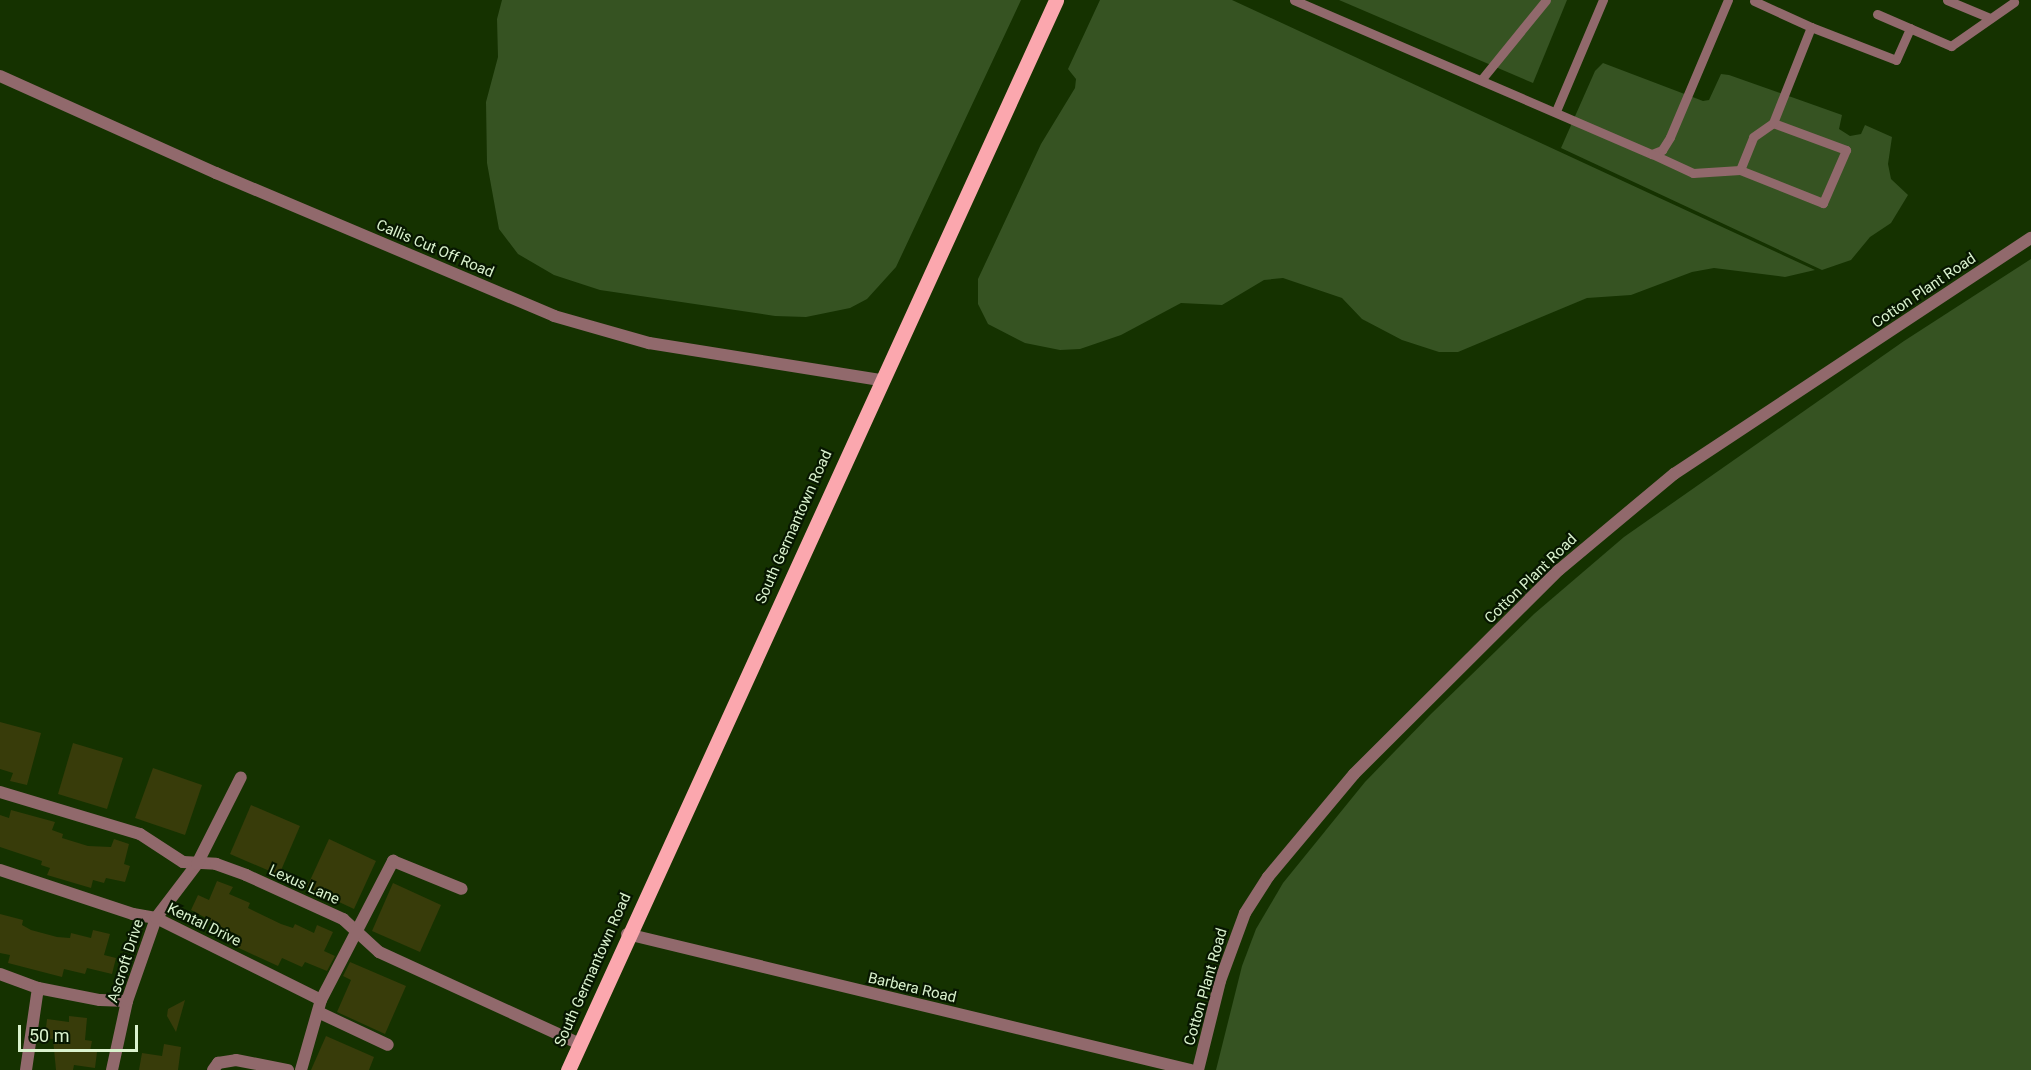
<!DOCTYPE html>
<html>
<head>
<meta charset="utf-8">
<style>
	body { margin:0 }
	#map { position:relative; width:2031px; height:1070px; overflow:hidden; background:#153200; font-family:Roboto,sans-serif }
	div>[style] { position:absolute }
	.green>* { inset:0; background:#365322 }
	.building>* { inset:0; background:#383c0a }
	.service>* { height:9px; margin:-4.5px; padding:0 4.5px; transform-origin:4.5px; border-radius:4.5px; background:#91696c }
	.minor>* { height:12px; margin:-6px; padding:0 6px; transform-origin:6px; border-radius:6px; background:#91696c }
	.tertiary>* { height:12px; margin:-6px; padding:0 6px; transform-origin:6px; border-radius:6px; background:#91696c }
	.primary>* { height:15px; margin:-7.5px; padding:0 7.5px; transform-origin:7.5px; border-radius:7.5px; background:#fba7ae }
	span { translate:-50% -50%; white-space:nowrap; text-align:center; line-height:1.15; -webkit-text-stroke:4.5px #071700; paint-order:stroke }
	.street-label { font-size:15px; color:#daf2ce }
	.scale { position:absolute; left:18px; top:1025px; width:120px; height:27px; box-sizing:border-box; border:3px solid #daf2ce; border-top:0; padding-left:8px; font-size:18px; line-height:21px; white-space:nowrap; color:#daf2ce; -webkit-text-stroke:4px #071700; paint-order:stroke }
</style>
</head>
<body>
<div id="map">
	<div class="green">
		<div style="clip-path:polygon(502px 0,1021px 0,896px 267px,867px 299px,850px 308px,806px 317px,775px 316px,600px 290px,554px 275px,518px 254px,499px 229px,487px 163px,486px 102px,498px 57px,497px 19px)"></div>
		<div style="clip-path:polygon(1100px 0,1232px 0,1815px 270px,1785px 277px,1714px 268px,1692px 272px,1631px 295px,1587px 298px,1458px 352px,1439px 352px,1402px 340px,1362px 319px,1342px 298px,1283px 278px,1264px 280px,1222px 305px,1181px 303px,1121px 335px,1080px 349px,1060px 350px,1025px 343px,988px 324px,978px 304px,978px 279px,1041px 144px,1075px 88px,1076px 79px,1068px 69px)"></div>
		<div style="clip-path:polygon(1339px 0,1567px 0,1533px 83px)"></div>
		<div style="clip-path:polygon(1603px 63px,1703px 101px,1709px 100px,1721px 74px,1729px 75px,1842px 115px,1839px 129px,1850px 136px,1861px 134px,1865px 125px,1892px 137px,1888px 164px,1891px 179px,1908px 195px,1891px 223px,1870px 237px,1851px 260px,1822px 270px,1561px 148px,1595px 71px)"></div>
		<div style="clip-path:polygon(2031px 259px,2031px 1070px,1216px 1070px,1242px 966px,1256px 929px,1283px 883px,1365px 782px,1431px 714px,1534px 614px,1624px 537px,1904px 341px)"></div>
	</div>
	<div class="building">
		<div style="clip-path:polygon(0 722px,41px 733px,27px 785px,10px 781px,13px 773px,0 769px)"></div>
		<div style="clip-path:polygon(73px 743px,123px 758px,107px 809px,58px 794px)"></div>
		<div style="clip-path:polygon(153px 768px,202px 785px,185px 835px,135px 818px)"></div>
		<div style="clip-path:polygon(251px 805px,300px 826px,279px 875px,230px 854px)"></div>
		<div style="clip-path:polygon(11px 810px,55px 822px,52px 830px,63px 834px,62px 838px,88px 846px,111px 847px,114px 839px,129px 844px,124px 864px,130px 866px,125px 882px,106px 878px,104px 883px,93px 880px,91px 888px,47px 875px,50px 868px,41px 865px,42px 861px,0 847px,0 815px,9px 818px)"></div>
		<div style="clip-path:polygon(329px 839px,376px 861px,354px 909px,307px 887px)"></div>
		<div style="clip-path:polygon(217px 881px,233px 887px,229px 894px,250px 903px,248px 908px,281px 924px,293px 928px,295px 924px,314px 933px,317px 925px,333px 932px,324px 951px,335px 956px,327px 971px,305px 962px,302px 967px,282px 958px,278px 966px,228px 943px,231px 936px,213px 928px,215px 923px,191px 910px,198px 895px,209px 900px)"></div>
		<div style="clip-path:polygon(393px 883px,441px 905px,420px 952px,372px 931px)"></div>
		<div style="clip-path:polygon(0 914px,23px 920px,22px 925px,31px 930px,57px 937px,70px 938px,71px 933px,91px 938px,93px 930px,110px 934px,104px 955px,116px 958px,112px 974px,87px 968px,85px 974px,64px 969px,62px 977px,8px 963px,10px 955px,0 953px)"></div>
		<div style="clip-path:polygon(350px 962px,406px 986px,385px 1034px,337px 1012px,351px 980px,343px 976px)"></div>
		<div style="clip-path:polygon(185px 1000px,176px 1032px,167px 1016px,168px 1009px)"></div>
		<div style="clip-path:polygon(69px 1016px,87px 1018px,85px 1040px,92px 1041px,90px 1051px,97px 1052px,95px 1068px,74px 1065px,73px 1070px,56px 1070px,53px 1039px,45px 1038px,47px 1019px,69px 1022px)"></div>
		<div style="clip-path:polygon(326px 1036px,374px 1057px,369px 1070px,311px 1070px)"></div>
		<div style="clip-path:polygon(164px 1044px,181px 1047px,178px 1070px,139px 1070px,142px 1053px,162px 1056px)"></div>
	</div>
	<div class="service">
		<div style="left:1294px;top:0;width:390px;rotate:23.3deg"></div>
		<div style="left:1652px;top:154px;width:11px;rotate:-22deg"></div>
		<div style="left:1662px;top:150px;width:15px;rotate:-58deg"></div>
		<div style="left:1670px;top:137px;width:149px;rotate:-67.1deg"></div>
		<div style="left:1947px;top:0;width:47px;rotate:22.7deg"></div>
		<div style="left:1754px;top:1px;width:63px;rotate:24.5deg"></div>
		<div style="left:1877px;top:14px;width:81px;rotate:23.4deg"></div>
		<div style="left:1951px;top:46px;width:77px;rotate:-34.9deg"></div>
		<div style="left:1481px;top:80px;width:103px;rotate:-50.9deg"></div>
		<div style="left:1556px;top:111px;width:121px;rotate:-67.1deg"></div>
		<div style="left:1773px;top:123px;width:78px;rotate:20.3deg"></div>
		<div style="left:1846px;top:150px;width:58px;rotate:113.5deg"></div>
		<div style="left:1823px;top:203px;width:89px;rotate:-158.3deg"></div>
		<div style="left:1740px;top:170px;width:35px;rotate:-68deg"></div>
		<div style="left:1753px;top:137px;width:24px;rotate:-35deg"></div>
		<div style="left:1773px;top:123px;width:103px;rotate:-68.4deg"></div>
		<div style="left:1811px;top:27px;width:91px;rotate:21.2deg"></div>
		<div style="left:1896px;top:60px;width:35px;rotate:-66deg"></div>
		<div style="left:1652px;top:154px;width:45px;rotate:24.9deg"></div>
		<div style="left:1693px;top:173px;width:47px;rotate:-3.7deg"></div>
	</div>
	<div class="minor">
		<div style="left:0;top:76px;width:237px;rotate:24.2deg"></div>
		<div style="left:216px;top:173px;width:367px;rotate:22.9deg"></div>
		<div style="left:554px;top:316px;width:99px;rotate:15.9deg"></div>
		<div style="left:649px;top:343px;width:234px;rotate:9.1deg"></div>
		<div style="left:0;top:792px;width:146px;rotate:16.7deg"></div>
		<div style="left:140px;top:834px;width:51px;rotate:33.1deg"></div>
		<div style="left:183px;top:862px;width:33px;rotate:3deg"></div>
		<div style="left:216px;top:864px;width:32px;rotate:20deg"></div>
		<div style="left:246px;top:875px;width:107px;rotate:24.4deg"></div>
		<div style="left:343px;top:919px;width:49px;rotate:42.5deg"></div>
		<div style="left:379px;top:952px;width:221px;rotate:24.6deg"></div>
		<div style="left:0;top:870px;width:140px;rotate:18.3deg"></div>
		<div style="left:133px;top:914px;width:23px;rotate:10deg"></div>
		<div style="left:156px;top:918px;width:184px;rotate:26.4deg"></div>
		<div style="left:627px;top:934px;width:580px;rotate:13.56deg"></div>
		<div style="left:0;top:974px;width:40px;rotate:20.2deg"></div>
		<div style="left:38px;top:988px;width:63px;rotate:11deg"></div>
		<div style="left:100px;top:1000px;width:27px;rotate:2deg"></div>
		<div style="left:318px;top:1012px;width:77px;rotate:25.2deg"></div>
		<div style="left:26px;top:1070px;width:83px;rotate:-81.7deg"></div>
		<div style="left:112px;top:1070px;width:71px;rotate:-77.7deg"></div>
		<div style="left:127px;top:1001px;width:88px;rotate:-70.7deg"></div>
		<div style="left:156px;top:918px;width:68px;rotate:-52.8deg"></div>
		<div style="left:197px;top:864px;width:97px;rotate:-63.2deg"></div>
		<div style="left:213px;top:1070px;width:9px;rotate:-54deg"></div>
		<div style="left:218px;top:1063px;width:18px;rotate:-9deg"></div>
		<div style="left:236px;top:1060px;width:53px;rotate:10.9deg"></div>
		<div style="left:301px;top:1070px;width:73px;rotate:-74.1deg"></div>
		<div style="left:321px;top:1000px;width:157px;rotate:-62.6deg"></div>
		<div style="left:393px;top:861px;width:74px;rotate:22.1deg"></div>
	</div>
	<div class="tertiary">
		<div style="left:1198px;top:1070px;width:92px;rotate:-76.1deg"></div>
		<div style="left:1220px;top:981px;width:72px;rotate:-69.8deg"></div>
		<div style="left:1245px;top:913px;width:43px;rotate:-57.4deg"></div>
		<div style="left:1268px;top:877px;width:134px;rotate:-50.1deg"></div>
		<div style="left:1354px;top:774px;width:289px;rotate:-44.9deg"></div>
		<div style="left:1559px;top:570px;width:150px;rotate:-39.9deg"></div>
		<div style="left:1674px;top:474px;width:428px;rotate:-33.5deg"></div>
	</div>
	<div class="primary">
		<div style="left:568px;top:1070px;width:1176px;rotate:-65.48deg"></div>
	</div>
	<div class="street-label">
		<span style="left:435px;top:249px;rotate:23deg">Callis Cut Off Road</span>
		<span style="left:1924px;top:291px;rotate:-34deg">Cotton Plant Road</span>
		<span style="left:794px;top:527px;rotate:-66deg">South Germantown Road</span>
		<span style="left:1531px;top:579px;rotate:-44deg">Cotton Plant Road</span>
		<span style="left:304px;top:885px;rotate:24deg">Lexus Lane</span>
		<span style="left:204px;top:925px;rotate:26deg">Kental Drive</span>
		<span style="left:126px;top:961px;rotate:-72deg">Ascroft Drive</span>
		<span style="left:593px;top:970px;rotate:-66deg">South Germantown Road</span>
		<span style="left:1206px;top:987px;rotate:-74deg">Cotton Plant Road</span>
		<span style="left:912px;top:988px;rotate:13deg">Barbera Road</span>
	</div>
	<div class="scale">50 m</div>
</div>
</body>
</html>
